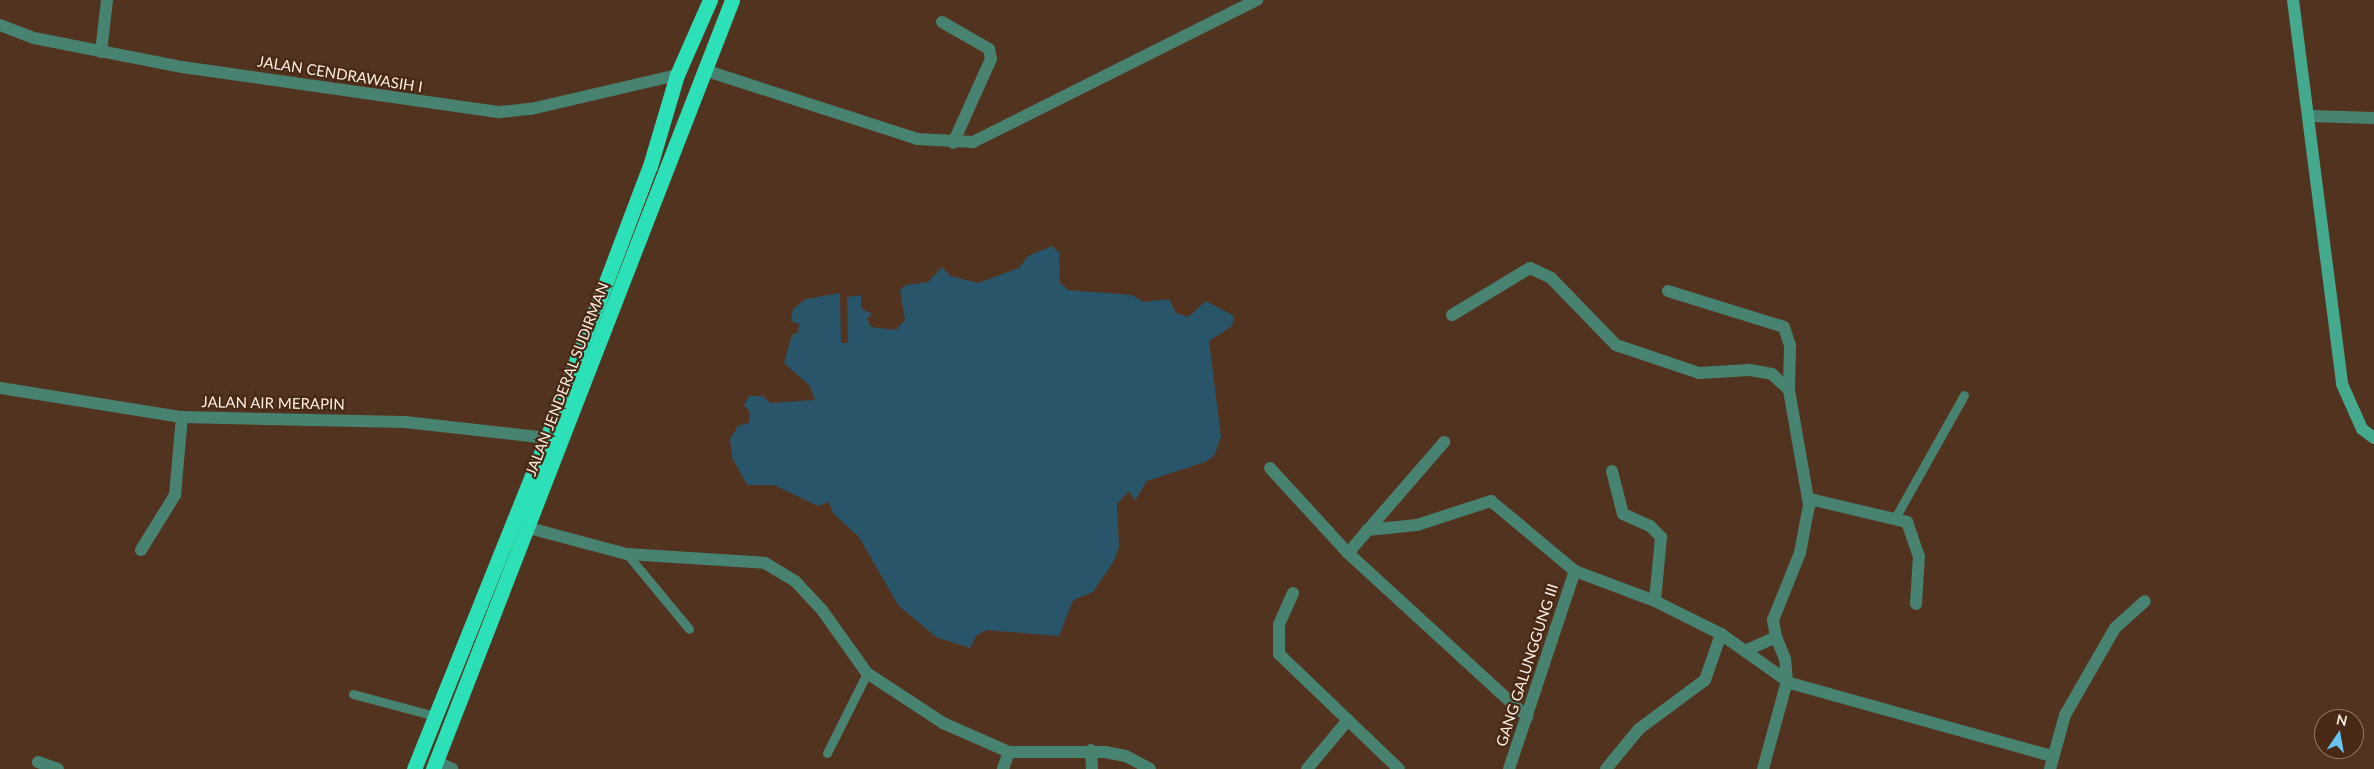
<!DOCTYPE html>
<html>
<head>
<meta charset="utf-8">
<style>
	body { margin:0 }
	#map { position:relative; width:2374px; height:769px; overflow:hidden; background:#523320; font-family:Lato,sans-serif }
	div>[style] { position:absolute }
	.water>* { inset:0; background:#29556a }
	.lane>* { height:9px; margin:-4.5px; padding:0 4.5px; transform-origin:4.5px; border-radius:4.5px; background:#488270 }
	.street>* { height:12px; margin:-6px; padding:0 6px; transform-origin:6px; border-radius:6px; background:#488270 }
	.secondary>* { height:12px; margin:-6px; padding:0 6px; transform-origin:6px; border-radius:6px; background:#45a98d }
	.highway>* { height:15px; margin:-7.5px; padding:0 7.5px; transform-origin:7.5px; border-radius:7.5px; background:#2ce1b7 }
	span { translate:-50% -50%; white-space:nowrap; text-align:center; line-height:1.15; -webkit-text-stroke:4.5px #472916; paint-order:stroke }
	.street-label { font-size:15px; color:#feeee4 }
	.north { position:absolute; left:2314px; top:709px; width:50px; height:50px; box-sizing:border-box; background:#472916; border:1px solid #907868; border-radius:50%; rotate:12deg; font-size:14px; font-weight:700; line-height:20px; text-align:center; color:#feeee4 }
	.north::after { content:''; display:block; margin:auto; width:18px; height:22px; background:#68c4f0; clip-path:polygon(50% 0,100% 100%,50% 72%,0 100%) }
</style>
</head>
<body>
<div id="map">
	<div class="water">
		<div style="clip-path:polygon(1052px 246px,1059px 252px,1060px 283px,1068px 290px,1132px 295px,1143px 302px,1169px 299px,1176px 313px,1188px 317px,1206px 301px,1234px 316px,1232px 326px,1209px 341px,1221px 437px,1214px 456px,1205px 462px,1147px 481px,1135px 501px,1129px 491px,1117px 504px,1119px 547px,1114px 561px,1093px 592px,1073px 600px,1059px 636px,986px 630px,976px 636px,970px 648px,936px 637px,898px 605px,859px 537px,833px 513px,829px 502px,818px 506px,774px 485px,747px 485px,732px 457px,730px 439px,738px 426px,749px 423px,750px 412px,744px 405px,749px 396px,763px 396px,770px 403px,815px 400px,810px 386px,784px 363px,792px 335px,798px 333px,799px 324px,791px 321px,793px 309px,806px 299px,840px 293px,841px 343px,848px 343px,847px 297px,861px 295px,861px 308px,872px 314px,867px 319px,871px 327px,896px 330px,905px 320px,900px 290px,906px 285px,928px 282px,942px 267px,950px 276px,978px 283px,1019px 268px,1028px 256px)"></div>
	</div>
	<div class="lane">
		<div style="left:1895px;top:518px;width:141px;rotate:-60.7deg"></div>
		<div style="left:627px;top:554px;width:97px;rotate:50.4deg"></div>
		<div style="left:353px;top:694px;width:85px;rotate:15deg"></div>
		<div style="left:827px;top:753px;width:89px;rotate:-63.4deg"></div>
	</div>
	<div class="street">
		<div style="left:942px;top:22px;width:54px;rotate:29.9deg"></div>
		<div style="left:989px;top:49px;width:10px;rotate:79deg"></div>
		<div style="left:991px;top:59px;width:92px;rotate:114.3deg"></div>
		<div style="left:0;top:25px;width:36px;rotate:21deg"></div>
		<div style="left:34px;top:38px;width:151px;rotate:11.1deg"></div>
		<div style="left:182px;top:67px;width:321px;rotate:8.1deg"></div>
		<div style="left:500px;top:112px;width:31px;rotate:-6deg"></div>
		<div style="left:531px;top:109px;width:150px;rotate:-13.1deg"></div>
		<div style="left:101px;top:52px;width:52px;rotate:-83.4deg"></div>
		<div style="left:704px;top:70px;width:224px;rotate:17.9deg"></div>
		<div style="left:917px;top:139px;width:56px;rotate:3.1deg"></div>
		<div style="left:973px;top:142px;width:318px;rotate:-26.6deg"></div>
		<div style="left:2309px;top:116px;width:65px;rotate:1.8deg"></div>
		<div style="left:1668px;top:291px;width:121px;rotate:17.2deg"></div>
		<div style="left:1784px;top:327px;width:20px;rotate:72deg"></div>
		<div style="left:1790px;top:346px;width:44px;rotate:91.3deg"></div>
		<div style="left:1452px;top:315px;width:91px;rotate:-31.1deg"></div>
		<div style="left:1530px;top:268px;width:23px;rotate:25deg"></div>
		<div style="left:1551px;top:278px;width:93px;rotate:45.9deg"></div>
		<div style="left:1616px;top:345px;width:88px;rotate:18.6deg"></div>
		<div style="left:1699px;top:373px;width:51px;rotate:-3.4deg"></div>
		<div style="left:1750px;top:370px;width:22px;rotate:10deg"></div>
		<div style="left:1772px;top:374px;width:23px;rotate:43deg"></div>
		<div style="left:1789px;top:390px;width:117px;rotate:80.1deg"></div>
		<div style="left:0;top:388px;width:184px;rotate:9.1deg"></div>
		<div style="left:182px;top:417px;width:223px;rotate:1.3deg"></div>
		<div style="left:405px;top:422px;width:143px;rotate:6.4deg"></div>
		<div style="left:1270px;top:468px;width:115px;rotate:47.5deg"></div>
		<div style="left:1348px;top:553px;width:243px;rotate:42.5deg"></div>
		<div style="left:1612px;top:471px;width:44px;rotate:75.7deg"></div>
		<div style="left:1623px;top:514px;width:30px;rotate:24deg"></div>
		<div style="left:1650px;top:526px;width:16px;rotate:45deg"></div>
		<div style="left:1661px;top:537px;width:64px;rotate:95.4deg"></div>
		<div style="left:529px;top:528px;width:101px;rotate:14.9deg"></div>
		<div style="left:627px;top:554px;width:138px;rotate:3.7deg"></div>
		<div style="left:765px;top:563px;width:35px;rotate:31deg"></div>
		<div style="left:795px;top:581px;width:40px;rotate:47deg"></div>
		<div style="left:822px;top:610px;width:77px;rotate:54.5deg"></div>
		<div style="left:867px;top:673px;width:91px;rotate:33.3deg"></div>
		<div style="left:943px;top:723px;width:72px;rotate:23.7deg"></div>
		<div style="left:1009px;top:752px;width:96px"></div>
		<div style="left:1105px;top:752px;width:21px;rotate:11deg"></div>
		<div style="left:1126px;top:756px;width:27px;rotate:28deg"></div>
		<div style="left:1367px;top:530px;width:50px;rotate:-5.7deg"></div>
		<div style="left:1417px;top:525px;width:78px;rotate:-18deg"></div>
		<div style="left:1491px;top:501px;width:109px;rotate:39.8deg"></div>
		<div style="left:1575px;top:571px;width:85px;rotate:20.6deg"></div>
		<div style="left:1655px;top:601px;width:74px;rotate:26.6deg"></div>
		<div style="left:1721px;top:634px;width:85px;rotate:35.4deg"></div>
		<div style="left:1790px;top:683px;width:271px;rotate:15.6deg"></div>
		<div style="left:141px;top:550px;width:65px;rotate:-58.3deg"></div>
		<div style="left:175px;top:495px;width:78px;rotate:-84.9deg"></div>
		<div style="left:1348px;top:553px;width:147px;rotate:-49.1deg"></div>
		<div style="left:1293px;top:593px;width:34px;rotate:114deg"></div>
		<div style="left:1279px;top:624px;width:30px;rotate:90deg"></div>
		<div style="left:1279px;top:654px;width:166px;rotate:43.8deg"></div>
		<div style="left:1747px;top:650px;width:32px;rotate:-24deg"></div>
		<div style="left:1776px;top:637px;width:17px;rotate:-100deg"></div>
		<div style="left:1773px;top:620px;width:72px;rotate:-68.1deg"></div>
		<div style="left:1800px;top:553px;width:49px;rotate:-79.4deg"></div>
		<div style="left:1809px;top:505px;width:7px;rotate:-45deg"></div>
		<div style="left:1814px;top:500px;width:96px;rotate:13.3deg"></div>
		<div style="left:1907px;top:522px;width:36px;rotate:71deg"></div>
		<div style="left:1919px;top:556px;width:48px;rotate:93.6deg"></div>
		<div style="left:1091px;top:750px;width:19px;rotate:87deg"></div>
		<div style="left:435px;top:761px;width:19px;rotate:25deg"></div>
		<div style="left:38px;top:762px;width:21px;rotate:19deg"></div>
		<div style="left:1003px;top:769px;width:18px;rotate:-71deg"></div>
		<div style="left:1307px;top:769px;width:64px;rotate:-50.1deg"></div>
		<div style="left:1509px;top:769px;width:209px;rotate:-71.6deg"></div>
		<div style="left:1606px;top:769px;width:52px;rotate:-50.5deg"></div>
		<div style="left:1639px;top:729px;width:82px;rotate:-36.6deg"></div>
		<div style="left:1705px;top:680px;width:49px;rotate:-70.8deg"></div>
		<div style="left:1763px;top:769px;width:91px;rotate:-74.7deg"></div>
		<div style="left:1787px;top:681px;width:22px;rotate:-95deg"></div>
		<div style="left:1785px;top:659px;width:24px;rotate:-112deg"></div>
		<div style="left:2050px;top:769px;width:56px;rotate:-74.5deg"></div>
		<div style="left:2065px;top:715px;width:100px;rotate:-60.1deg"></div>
		<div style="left:2115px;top:628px;width:40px;rotate:-42deg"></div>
	</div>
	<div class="secondary">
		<div style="left:2293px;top:0;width:387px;rotate:82.7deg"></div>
		<div style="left:2342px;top:384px;width:49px;rotate:66deg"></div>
		<div style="left:2362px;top:429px;width:15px;rotate:37deg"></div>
	</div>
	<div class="highway">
		<div style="left:414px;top:769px;width:357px;rotate:-68.1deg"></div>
		<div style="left:547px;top:438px;width:291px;rotate:-69.3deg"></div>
		<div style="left:650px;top:166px;width:95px;rotate:-73.5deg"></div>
		<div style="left:677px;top:75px;width:82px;rotate:-66.3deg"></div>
		<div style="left:433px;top:769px;width:825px;rotate:-68.75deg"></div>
	</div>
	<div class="street-label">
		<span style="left:340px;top:74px;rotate:9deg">JALAN CENDRAWASIH I</span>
		<span style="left:567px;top:379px;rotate:-69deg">JALAN JENDERAL SUDIRMAN</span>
		<span style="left:273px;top:403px;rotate:1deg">JALAN AIR MERAPIN</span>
		<span style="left:1527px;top:665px;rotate:-72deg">GANG GALUNGGUNG III</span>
	</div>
	<div class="north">N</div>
</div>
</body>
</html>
